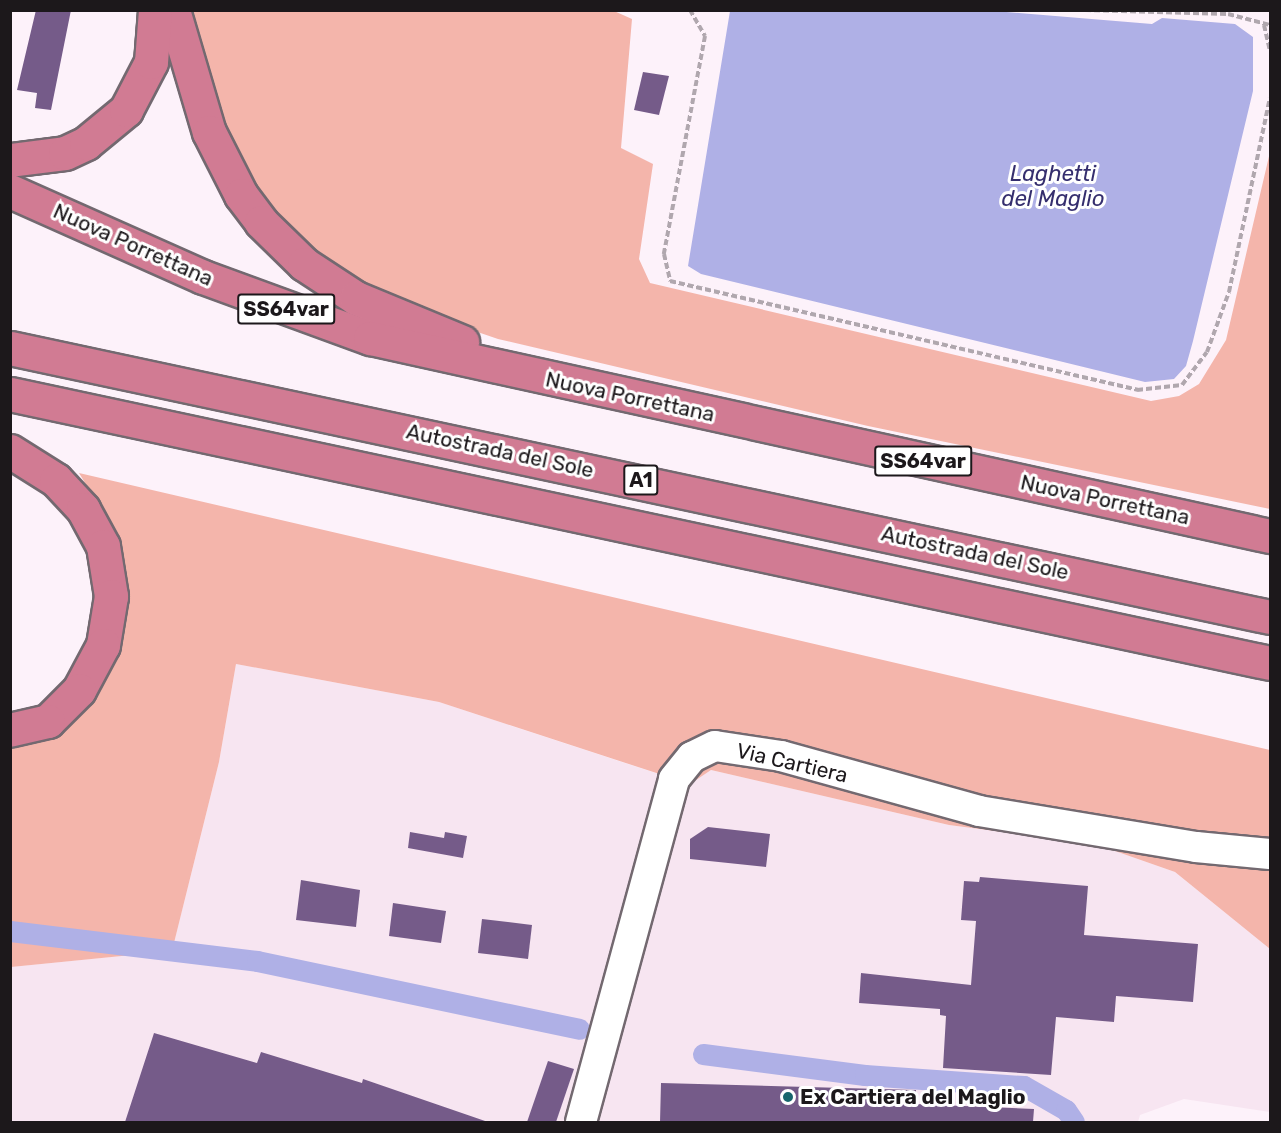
<!DOCTYPE html>
<html>
<head>
<meta charset="utf-8">
<style>
	body { margin:0 }
	#map { position:relative; width:1281px; height:1133px; overflow:hidden; background:#fdf2fa; font-family:Rubik,sans-serif }
	div>[style] { position:absolute }
	.built>* { inset:0; background:#f7e5f1 }
	.green>* { inset:0; background:#f4b5ab }
	.water>* { inset:0; background:#afb0e6 }
	.canal>* { height:21px; margin:-10.5px; padding:0 10.5px; transform-origin:10.5px; border-radius:10.5px; background:#afb0e6 }
	.building>* { inset:0; background:#755b89 }
	.path>* { height:4px; margin-top:-2px; transform-origin:0; background:repeating-linear-gradient(90deg,#b0a7ae 0 6px,transparent 0 9px) }
	.roads { filter:drop-shadow(2px 0 #736970) drop-shadow(-2px 0 #736970) drop-shadow(0 2px #736970) drop-shadow(0 -2px #736970) }
	.minor>* { height:30px; margin:-15px; padding:0 15px; transform-origin:15px; border-radius:15px; background:#fff }
	.highway>* { height:33px; margin:-16.5px; padding:0 16.5px; transform-origin:16.5px; border-radius:16.5px; background:#d17b93 }
	.dots>* { width:16px; height:16px; translate:-50% -50%; box-sizing:border-box; border:3px solid #fff; border-radius:50% }
	span { translate:-50% -50%; white-space:nowrap; text-align:center; line-height:1.15; -webkit-text-stroke:6px #fff; paint-order:stroke }
	.shield-label span { padding:2px 4px; background:#fff; border:2px solid; border-radius:4px; -webkit-text-stroke-width:0 }
	.shield-label { font-size:20px; color:#1c181b; font-weight:700 }
	.street-label { font-size:21px; color:#1c181b }
	.poi-label { font-size:21px; color:#1c181b; font-weight:700 }
	.left { translate:0 -50%; text-align:left }
	.water-label { font-size:22px; color:#352e6e; font-style:italic }
	.frame { position:absolute; inset:0; border:12px solid #1c181b; pointer-events:none }
</style>
</head>
<body>
<div id="map">
	<div class="built">
		<div style="clip-path:polygon(236px 664px,439px 702px,689px 784px,711px 770px,949px 825px,1095px 844px,1175px 872px,1270px 949px,1270px 1112px,1184px 1099px,1140px 1115px,1138px 1122px,11px 1122px,10px 967px,172px 951px,219px 762px)"></div>
	</div>
	<div class="green">
		<div style="clip-path:polygon(186px 11px,614px 11px,632px 19px,621px 148px,653px 164px,639px 259px,650px 283px,1151px 401px,1179px 396px,1199px 384px,1226px 340px,1270px 152px,1270px 509px,868px 426px,498px 339px,393px 303px,309px 249px,269px 211px,231px 150px)"></div>
		<div style="clip-path:polygon(79px 473px,1270px 750px,1270px 949px,1175px 872px,1095px 844px,949px 825px,711px 770px,690px 784px,439px 702px,236px 664px,219px 762px,172px 951px,11px 967px,10px 739px,72px 716px,123px 580px,110px 524px)"></div>
	</div>
	<div class="water">
		<div style="clip-path:polygon(983px 10px,1152px 24px,1162px 18px,1235px 24px,1253px 37px,1253px 91px,1193px 341px,1186px 366px,1174px 379px,1145px 382px,701px 274px,688px 266px,730px 11px)"></div>
	</div>
	<div class="canal">
		<div style="left:10px;top:931px;width:249px;rotate:6.9deg"></div>
		<div style="left:257px;top:961px;width:329px;rotate:11.9deg"></div>
		<div style="left:703px;top:1054px;width:163px;rotate:7.4deg"></div>
		<div style="left:865px;top:1075px;width:159px;rotate:4deg"></div>
		<div style="left:1024px;top:1086px;width:48px;rotate:29.7deg"></div>
		<div style="left:1066px;top:1110px;width:14px;rotate:56deg"></div>
	</div>
	<div class="building">
		<div style="clip-path:polygon(36px 10px,71px 10px,51px 110px,35px 108px,37px 93px,17px 90px)"></div>
		<div style="clip-path:polygon(643px 72px,669px 76px,659px 115px,634px 110px)"></div>
		<div style="clip-path:polygon(708px 827px,770px 834px,766px 867px,690px 859px,690px 839px)"></div>
		<div style="clip-path:polygon(410px 832px,444px 838px,445px 832px,467px 836px,463px 858px,408px 848px)"></div>
		<div style="clip-path:polygon(980px 877px,1088px 886px,1084px 935px,1198px 944px,1193px 1002px,1116px 996px,1114px 1022px,1056px 1017px,1051px 1075px,943px 1068px,946px 1016px,940px 1015px,940px 1009px,859px 1003px,861px 973px,971px 985px,976px 921px,961px 920px,964px 881px,979px 882px)"></div>
		<div style="clip-path:polygon(301px 880px,360px 890px,356px 927px,296px 920px)"></div>
		<div style="clip-path:polygon(393px 903px,446px 911px,441px 943px,389px 936px)"></div>
		<div style="clip-path:polygon(482px 919px,532px 925px,528px 959px,478px 953px)"></div>
		<div style="clip-path:polygon(154px 1033px,257px 1063px,261px 1052px,362px 1083px,363px 1079px,488px 1122px,125px 1122px)"></div>
		<div style="clip-path:polygon(548px 1061px,574px 1069px,556px 1122px,527px 1122px)"></div>
		<div style="clip-path:polygon(661px 1083px,916px 1090px,916px 1104px,1034px 1109px,1033px 1122px,660px 1122px)"></div>
	</div>
	<div class="path">
		<div style="left:690px;top:10px;width:30px;rotate:60deg"></div>
		<div style="left:705px;top:36px;width:222px;rotate:100.7deg"></div>
		<div style="left:664px;top:254px;width:28px;rotate:77deg"></div>
		<div style="left:670px;top:281px;width:480px;rotate:13.1deg"></div>
		<div style="left:1137px;top:390px;width:45px;rotate:-6.3deg"></div>
		<div style="left:1182px;top:385px;width:41px;rotate:-52.9deg"></div>
		<div style="left:1207px;top:352px;width:64px;rotate:-69.9deg"></div>
		<div style="left:1229px;top:292px;width:198px;rotate:-78.1deg"></div>
		<div style="left:1085px;top:10px;width:143px;rotate:1.6deg"></div>
		<div style="left:1228px;top:14px;width:43px;rotate:14.7deg"></div>
		<div style="left:1264px;top:25px;width:27px;rotate:77deg"></div>
	</div>
	<div class="roads">
		<div class="minor">
			<div style="left:581px;top:1122px;width:355px;rotate:-74.8deg"></div>
			<div style="left:674px;top:779px;width:28px;rotate:-51deg"></div>
			<div style="left:692px;top:757px;width:25px;rotate:-26deg"></div>
			<div style="left:715px;top:746px;width:67px;rotate:8.6deg"></div>
			<div style="left:781px;top:756px;width:205px;rotate:15.5deg"></div>
			<div style="left:979px;top:811px;width:220px;rotate:9.4deg"></div>
			<div style="left:1196px;top:847px;width:74px;rotate:5.4deg"></div>
		</div>
		<div class="highway">
			<div style="left:173px;top:10px;width:127px;rotate:73.6deg"></div>
			<div style="left:209px;top:132px;width:71px;rotate:63.1deg"></div>
			<div style="left:241px;top:195px;width:34px;rotate:53deg"></div>
			<div style="left:261px;top:222px;width:60px;rotate:44.3deg"></div>
			<div style="left:304px;top:264px;width:62px;rotate:33.2deg"></div>
			<div style="left:356px;top:298px;width:115px;rotate:22.5deg"></div>
			<div style="left:10px;top:160px;width:55px;rotate:-7.3deg"></div>
			<div style="left:65px;top:153px;width:23px;rotate:-25deg"></div>
			<div style="left:86px;top:143px;width:52px;rotate:-39.5deg"></div>
			<div style="left:126px;top:110px;width:54px;rotate:-62.5deg"></div>
			<div style="left:151px;top:62px;width:52px;rotate:-85.6deg"></div>
			<div style="left:10px;top:191px;width:211px;rotate:24deg"></div>
			<div style="left:203px;top:277px;width:178px;rotate:20.1deg"></div>
			<div style="left:370px;top:338px;width:922px;rotate:12.41deg"></div>
			<div style="left:10px;top:348px;width:1288px;rotate:12.05deg"></div>
			<div style="left:10px;top:394px;width:1288px;rotate:12.05deg"></div>
			<div style="left:10px;top:451px;width:54px;rotate:32.2deg"></div>
			<div style="left:56px;top:480px;width:40px;rotate:47deg"></div>
			<div style="left:83px;top:509px;width:42px;rotate:61.6deg"></div>
			<div style="left:103px;top:546px;width:51px;rotate:80.9deg"></div>
			<div style="left:111px;top:596px;width:50px;rotate:99.3deg"></div>
			<div style="left:103px;top:645px;width:51px;rotate:118.1deg"></div>
			<div style="left:79px;top:690px;width:44px;rotate:135deg"></div>
			<div style="left:48px;top:721px;width:39px;rotate:167deg"></div>
		</div>
	</div>
	<div class="dots">
		<div style="left:788px;top:1097px;background:#18666d"></div>
	</div>
	<div class="shield-label">
		<span style="left:286px;top:309px">SS64var</span>
		<span style="left:923px;top:461px">SS64var</span>
		<span style="left:641px;top:480px">A1</span>
	</div>
	<div class="street-label">
		<span style="left:133px;top:245px;rotate:24deg">Nuova Porrettana</span>
		<span style="left:630px;top:397px;rotate:12deg">Nuova Porrettana</span>
		<span style="left:500px;top:451px;rotate:12deg">Autostrada del Sole</span>
		<span style="left:1105px;top:500px;rotate:12deg">Nuova Porrettana</span>
		<span style="left:975px;top:553px;rotate:12deg">Autostrada del Sole</span>
		<span style="left:792px;top:763px;rotate:13deg">Via Cartiera</span>
	</div>
	<div class="poi-label">
		<span class="left" style="left:800px;top:1097px">Ex Cartiera del Maglio</span>
	</div>
	<div class="water-label">
		<span style="left:1053px;top:186px">Laghetti<br>del Maglio</span>
	</div>
	<div class="frame"></div>
</div>
</body>
</html>
